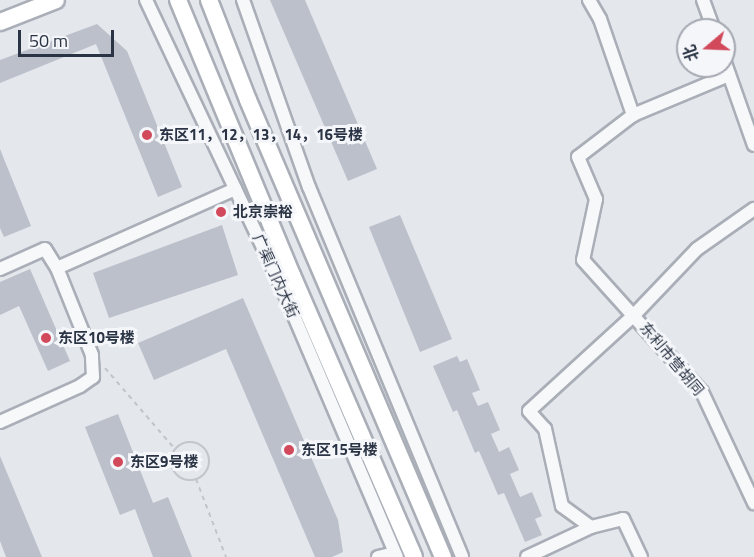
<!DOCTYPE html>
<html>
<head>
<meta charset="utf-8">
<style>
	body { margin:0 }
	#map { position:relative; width:754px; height:557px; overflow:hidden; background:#e4e7ec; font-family:"Titillium Web","Noto Sans SC",sans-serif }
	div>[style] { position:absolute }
	.building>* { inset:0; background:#bbc0ca }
	.path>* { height:2px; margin-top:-1px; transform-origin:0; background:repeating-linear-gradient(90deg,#c2c5cb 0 4.5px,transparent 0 9px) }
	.path>.ring { margin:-1px; padding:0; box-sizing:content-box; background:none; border:2px solid #c2c5cb; border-radius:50% }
	.roads { filter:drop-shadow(2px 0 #a9aeb7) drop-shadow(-2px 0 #a9aeb7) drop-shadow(0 2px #a9aeb7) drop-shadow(0 -2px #a9aeb7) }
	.minor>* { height:12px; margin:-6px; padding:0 6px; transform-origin:6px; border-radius:6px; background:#f7f8fa }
	.major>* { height:16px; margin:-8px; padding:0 8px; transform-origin:8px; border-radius:8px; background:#fff }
	.dots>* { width:16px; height:16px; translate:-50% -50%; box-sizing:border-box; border:3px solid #f4f6f9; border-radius:50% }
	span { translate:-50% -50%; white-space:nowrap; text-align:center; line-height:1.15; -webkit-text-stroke:6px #f4f6f9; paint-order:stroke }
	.poi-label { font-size:15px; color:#2b3445; font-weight:700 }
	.left { translate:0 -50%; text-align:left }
	.street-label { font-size:15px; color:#2b3445 }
	.north { position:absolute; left:676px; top:18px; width:60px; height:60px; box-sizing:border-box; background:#f4f6f9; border:2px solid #a4a8b1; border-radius:50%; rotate:251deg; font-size:16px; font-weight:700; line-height:24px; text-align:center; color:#2b3445 }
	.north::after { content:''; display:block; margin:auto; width:21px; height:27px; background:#d1495b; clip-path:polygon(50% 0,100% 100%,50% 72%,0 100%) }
	.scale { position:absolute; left:18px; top:30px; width:96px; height:27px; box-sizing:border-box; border:3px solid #2b3445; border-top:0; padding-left:8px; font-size:18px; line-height:21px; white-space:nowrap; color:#2b3445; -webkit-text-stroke:4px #f4f6f9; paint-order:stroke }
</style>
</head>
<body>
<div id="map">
	<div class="building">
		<div style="clip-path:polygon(270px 0,305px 0,377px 169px,348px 181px)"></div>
		<div style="clip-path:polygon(97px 24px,127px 51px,182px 187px,158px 197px,96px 44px,0 83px,0 60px)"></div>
		<div style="clip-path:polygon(0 149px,31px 226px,4px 237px,0 228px)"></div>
		<div style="clip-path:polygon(400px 215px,452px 339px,420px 352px,369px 227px)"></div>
		<div style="clip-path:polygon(222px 225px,238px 275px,109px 318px,93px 273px)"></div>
		<div style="clip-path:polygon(30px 269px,70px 361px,48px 371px,19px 306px,0 315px,0 282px)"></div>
		<div style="clip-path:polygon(243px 298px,338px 520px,343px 552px,332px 557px,315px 557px,226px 349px,154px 380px,138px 343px)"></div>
		<div style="clip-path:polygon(457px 356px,460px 362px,467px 359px,480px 390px,472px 393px,478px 406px,488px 402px,500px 430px,491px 434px,499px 452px,509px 447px,519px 470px,510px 474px,520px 497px,532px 492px,542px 516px,535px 519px,542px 535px,525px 542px,504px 493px,498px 495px,479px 451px,475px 453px,457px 410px,453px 412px,433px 366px)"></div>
		<div style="clip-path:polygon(118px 414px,153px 503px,168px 497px,192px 557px,153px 557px,135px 509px,120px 515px,85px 427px)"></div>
		<div style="clip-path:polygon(0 456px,42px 557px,6px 557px,0 541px)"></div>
	</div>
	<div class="path">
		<div style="left:105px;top:368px;width:107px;rotate:49.2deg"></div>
		<div class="ring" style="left:171px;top:442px;width:36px;height:36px"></div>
		<div style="left:196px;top:479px;width:84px;rotate:69deg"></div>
	</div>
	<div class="roads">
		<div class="minor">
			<div style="left:146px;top:0;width:313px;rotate:64.7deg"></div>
			<div style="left:280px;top:283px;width:298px;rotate:66.9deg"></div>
			<div style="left:243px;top:0;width:198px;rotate:70.6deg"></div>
			<div style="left:309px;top:187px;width:400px;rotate:67.5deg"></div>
			<div style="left:589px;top:0;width:22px;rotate:60deg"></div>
			<div style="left:600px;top:19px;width:102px;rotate:71deg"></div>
			<div style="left:703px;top:0;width:32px;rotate:70deg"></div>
			<div style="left:724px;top:60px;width:90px;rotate:70.6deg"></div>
			<div style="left:729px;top:75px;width:104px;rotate:157.4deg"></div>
			<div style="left:633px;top:115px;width:69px;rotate:142.6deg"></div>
			<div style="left:578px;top:157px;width:46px;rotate:66.8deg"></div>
			<div style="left:596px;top:199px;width:62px;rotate:102deg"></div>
			<div style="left:583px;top:260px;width:178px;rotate:48deg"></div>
			<div style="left:702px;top:392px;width:123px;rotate:64.9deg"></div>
			<div style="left:0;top:269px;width:49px;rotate:-24deg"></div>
			<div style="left:45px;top:249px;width:22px;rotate:58deg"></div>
			<div style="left:57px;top:268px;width:195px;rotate:-23.9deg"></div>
			<div style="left:0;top:422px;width:88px;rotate:-24.2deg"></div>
			<div style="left:80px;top:386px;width:16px;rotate:-35deg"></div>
			<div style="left:93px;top:377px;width:22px;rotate:-93deg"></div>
			<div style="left:92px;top:355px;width:94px;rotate:-111.9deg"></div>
			<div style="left:378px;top:557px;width:17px;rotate:-13deg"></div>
			<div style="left:527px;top:557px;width:71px;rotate:-25.1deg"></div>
			<div style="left:641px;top:557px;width:42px;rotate:-115.3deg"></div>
			<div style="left:623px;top:519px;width:33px;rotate:166deg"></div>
			<div style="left:591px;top:527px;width:36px;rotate:-144deg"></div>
			<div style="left:562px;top:506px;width:79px;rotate:-102.4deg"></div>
			<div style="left:545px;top:429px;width:24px;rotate:-132deg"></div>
			<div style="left:529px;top:411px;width:142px;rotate:-42.4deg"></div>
			<div style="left:634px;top:315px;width:91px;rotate:-46.3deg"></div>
			<div style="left:697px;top:249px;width:70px;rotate:-35.1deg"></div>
		</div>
		<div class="major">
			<div style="left:178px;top:0;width:298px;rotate:67.5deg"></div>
			<div style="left:292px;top:275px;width:307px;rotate:66.6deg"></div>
			<div style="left:209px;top:0;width:107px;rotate:68.7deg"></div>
			<div style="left:248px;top:100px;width:497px;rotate:66.9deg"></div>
			<div style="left:0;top:22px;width:60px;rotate:-21.4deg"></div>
		</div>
	</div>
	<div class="dots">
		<div style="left:147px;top:135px;background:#d1495b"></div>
		<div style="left:221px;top:212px;background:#d1495b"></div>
		<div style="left:46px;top:338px;background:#d1495b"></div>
		<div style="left:289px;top:450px;background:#d1495b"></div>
		<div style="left:118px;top:462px;background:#d1495b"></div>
	</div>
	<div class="poi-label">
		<span class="left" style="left:159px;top:135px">东区11，12，13，14，16号楼</span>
		<span class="left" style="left:233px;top:212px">北京崇裕</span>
		<span class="left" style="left:58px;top:338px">东区10号楼</span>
		<span class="left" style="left:301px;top:450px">东区15号楼</span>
		<span class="left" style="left:130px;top:462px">东区9号楼</span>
	</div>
	<div class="street-label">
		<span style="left:276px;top:276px;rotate:66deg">广渠门内大街</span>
		<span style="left:672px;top:359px;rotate:50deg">东利市营胡同</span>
	</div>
	<div class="north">北</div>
	<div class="scale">50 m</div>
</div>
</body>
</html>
